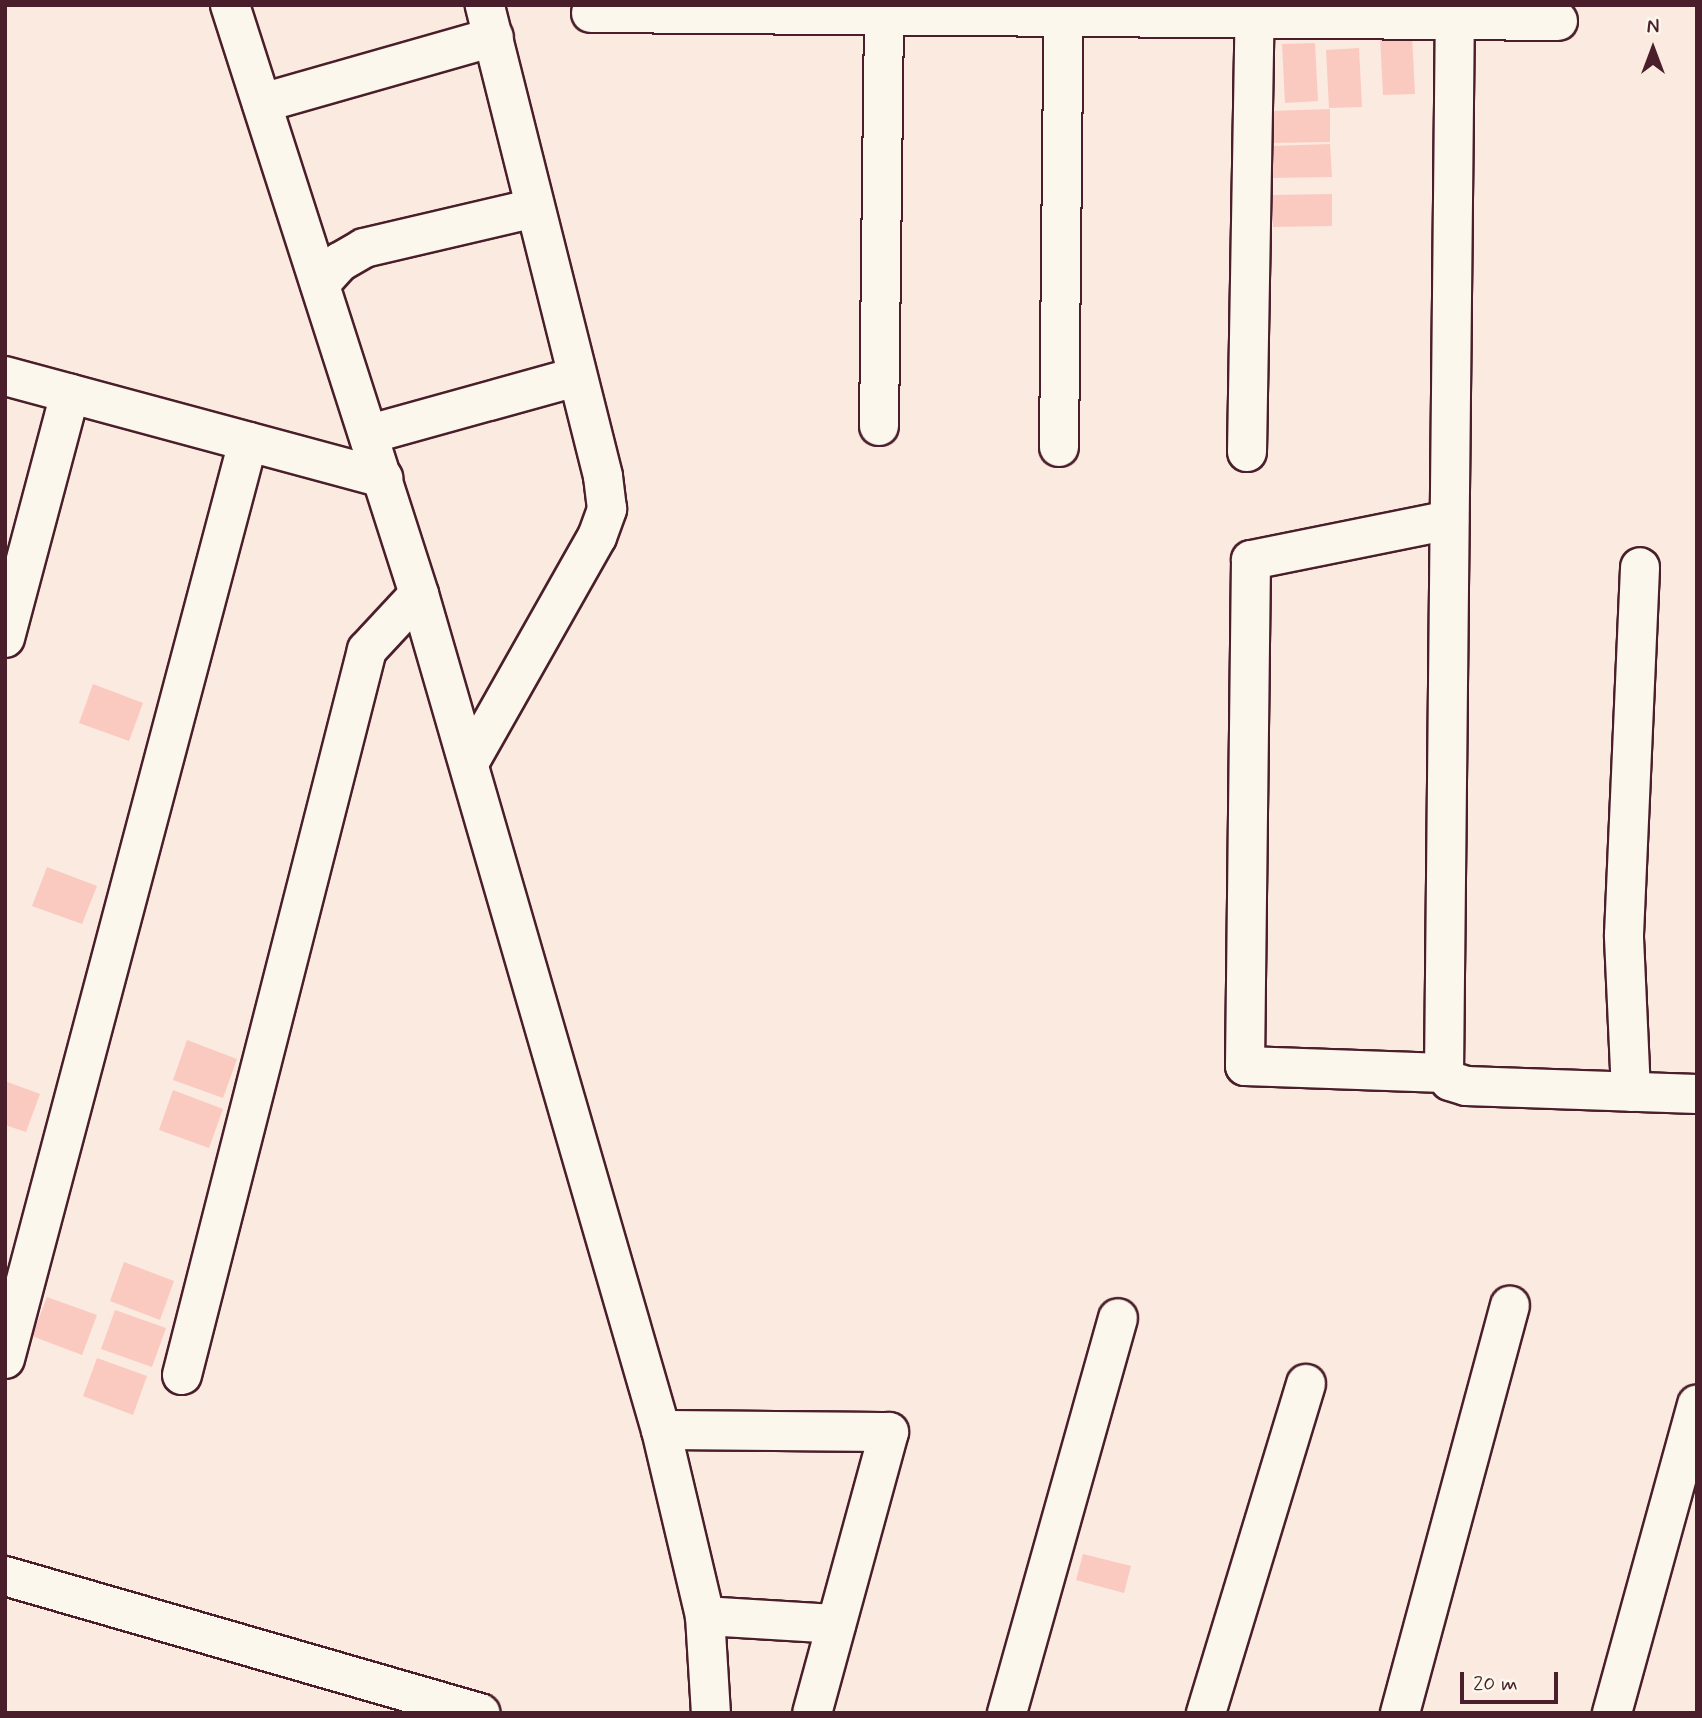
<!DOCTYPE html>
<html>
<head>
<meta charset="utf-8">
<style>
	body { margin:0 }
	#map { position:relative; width:1702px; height:1718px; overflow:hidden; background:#fbeadf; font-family:Mynerve,sans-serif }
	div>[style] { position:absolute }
	.building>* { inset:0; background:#facac1 }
	.roads { filter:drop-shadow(2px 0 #4a1f2b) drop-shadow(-2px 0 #4a1f2b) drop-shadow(0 2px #4a1f2b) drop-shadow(0 -2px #4a1f2b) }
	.street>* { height:38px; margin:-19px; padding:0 19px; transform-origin:19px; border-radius:19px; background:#fbf7ec }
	span { translate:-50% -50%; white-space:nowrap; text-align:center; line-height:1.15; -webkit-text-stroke:6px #fbf7ec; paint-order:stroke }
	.frame { position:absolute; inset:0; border:7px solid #4a1f2b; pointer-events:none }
	.north { position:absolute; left:1618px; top:14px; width:70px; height:70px; -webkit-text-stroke:5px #fbf7ec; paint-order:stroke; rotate:0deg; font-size:19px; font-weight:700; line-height:28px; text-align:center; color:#4a1f2b }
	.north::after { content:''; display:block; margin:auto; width:24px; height:32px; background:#4a1f2b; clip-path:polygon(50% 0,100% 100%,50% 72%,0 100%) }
	.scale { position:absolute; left:1460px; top:1672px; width:98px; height:32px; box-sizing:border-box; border:4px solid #4a1f2b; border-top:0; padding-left:9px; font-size:21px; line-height:24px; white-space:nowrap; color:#4a1f2b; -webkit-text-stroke:5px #fbf7ec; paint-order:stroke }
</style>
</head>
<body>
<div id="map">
	<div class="building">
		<div style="clip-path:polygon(1412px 35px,1415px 94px,1383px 95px,1380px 36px)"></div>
		<div style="clip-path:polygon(1315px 43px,1318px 101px,1285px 103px,1282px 44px)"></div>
		<div style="clip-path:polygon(1359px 48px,1362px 107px,1329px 108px,1326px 50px)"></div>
		<div style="clip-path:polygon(1330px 109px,1330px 142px,1272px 143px,1271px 111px)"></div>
		<div style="clip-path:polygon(1330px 144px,1332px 177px,1272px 178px,1271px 146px)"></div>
		<div style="clip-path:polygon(1332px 194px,1332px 226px,1273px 227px,1272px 195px)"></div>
		<div style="clip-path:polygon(93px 684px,143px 703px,129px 741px,79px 723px)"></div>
		<div style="clip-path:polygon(47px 867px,97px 886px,82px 924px,32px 906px)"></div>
		<div style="clip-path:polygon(187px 1040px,237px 1059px,223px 1098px,173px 1080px)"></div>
		<div style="clip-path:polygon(5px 1081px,40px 1094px,26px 1132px,5px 1125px)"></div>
		<div style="clip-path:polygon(173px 1090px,223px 1109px,209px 1148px,159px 1130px)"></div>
		<div style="clip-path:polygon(124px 1262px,174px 1281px,160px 1320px,110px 1301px)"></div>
		<div style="clip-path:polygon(47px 1297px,97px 1315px,82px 1355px,32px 1336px)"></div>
		<div style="clip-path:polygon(115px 1310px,166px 1328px,152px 1367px,101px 1349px)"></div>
		<div style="clip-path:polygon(97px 1358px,147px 1376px,133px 1415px,83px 1396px)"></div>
		<div style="clip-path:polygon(1083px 1554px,1131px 1566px,1124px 1593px,1076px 1580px)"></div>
	</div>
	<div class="roads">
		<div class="street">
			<div style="left:230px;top:5px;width:619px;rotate:72.21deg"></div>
			<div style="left:419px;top:594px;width:870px;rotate:73.86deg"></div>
			<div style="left:661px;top:1430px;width:191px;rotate:76.7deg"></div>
			<div style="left:705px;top:1616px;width:97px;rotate:86.5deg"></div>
			<div style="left:1455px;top:5px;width:1068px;rotate:90.59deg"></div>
			<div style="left:1444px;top:1073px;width:10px;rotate:53deg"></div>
			<div style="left:1450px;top:1081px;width:17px;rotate:17deg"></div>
			<div style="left:1466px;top:1086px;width:231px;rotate:2deg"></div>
			<div style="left:591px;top:13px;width:967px;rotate:0.47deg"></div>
			<div style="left:262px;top:103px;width:241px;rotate:-15.9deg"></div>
			<div style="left:320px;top:284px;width:30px;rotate:-48deg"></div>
			<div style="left:340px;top:262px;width:28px;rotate:-30deg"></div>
			<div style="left:364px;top:248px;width:175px;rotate:-13.2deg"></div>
			<div style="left:5px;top:376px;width:392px;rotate:15.1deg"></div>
			<div style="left:879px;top:426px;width:421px;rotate:-89.3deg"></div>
			<div style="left:370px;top:434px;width:213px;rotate:-15.5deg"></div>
			<div style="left:1059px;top:447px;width:442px;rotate:-89.4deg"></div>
			<div style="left:1247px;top:452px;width:447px;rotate:-89deg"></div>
			<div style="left:5px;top:638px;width:253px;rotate:-75.1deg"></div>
			<div style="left:469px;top:763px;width:260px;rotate:-60.5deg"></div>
			<div style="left:597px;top:537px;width:30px;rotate:-70deg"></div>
			<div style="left:607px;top:509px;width:33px;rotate:-97deg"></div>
			<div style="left:603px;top:476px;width:486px;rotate:-104.1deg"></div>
			<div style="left:1444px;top:1073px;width:199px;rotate:-178deg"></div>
			<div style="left:1245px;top:1066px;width:506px;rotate:-89.32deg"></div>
			<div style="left:1251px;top:560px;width:202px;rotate:-11.4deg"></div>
			<div style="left:1631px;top:1092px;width:157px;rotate:-92.6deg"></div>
			<div style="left:1624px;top:935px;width:368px;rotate:-87.5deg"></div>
			<div style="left:5px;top:1359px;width:949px;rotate:-75.16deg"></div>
			<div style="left:182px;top:1375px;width:748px;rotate:-75.69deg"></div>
			<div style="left:367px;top:650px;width:76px;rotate:-47.1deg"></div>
			<div style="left:661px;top:1430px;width:228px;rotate:0.5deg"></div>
			<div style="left:889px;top:1432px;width:291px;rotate:105.3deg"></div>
			<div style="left:5px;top:1576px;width:495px;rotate:16.1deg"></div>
			<div style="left:705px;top:1616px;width:131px;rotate:3.5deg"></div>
			<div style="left:1007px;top:1713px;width:410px;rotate:-74.3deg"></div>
			<div style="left:1206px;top:1713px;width:344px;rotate:-73.1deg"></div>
			<div style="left:1400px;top:1713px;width:422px;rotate:-74.9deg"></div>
			<div style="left:1612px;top:1713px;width:320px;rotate:-74.6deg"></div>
		</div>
	</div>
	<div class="frame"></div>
	<div class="north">N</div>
	<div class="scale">20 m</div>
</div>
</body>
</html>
